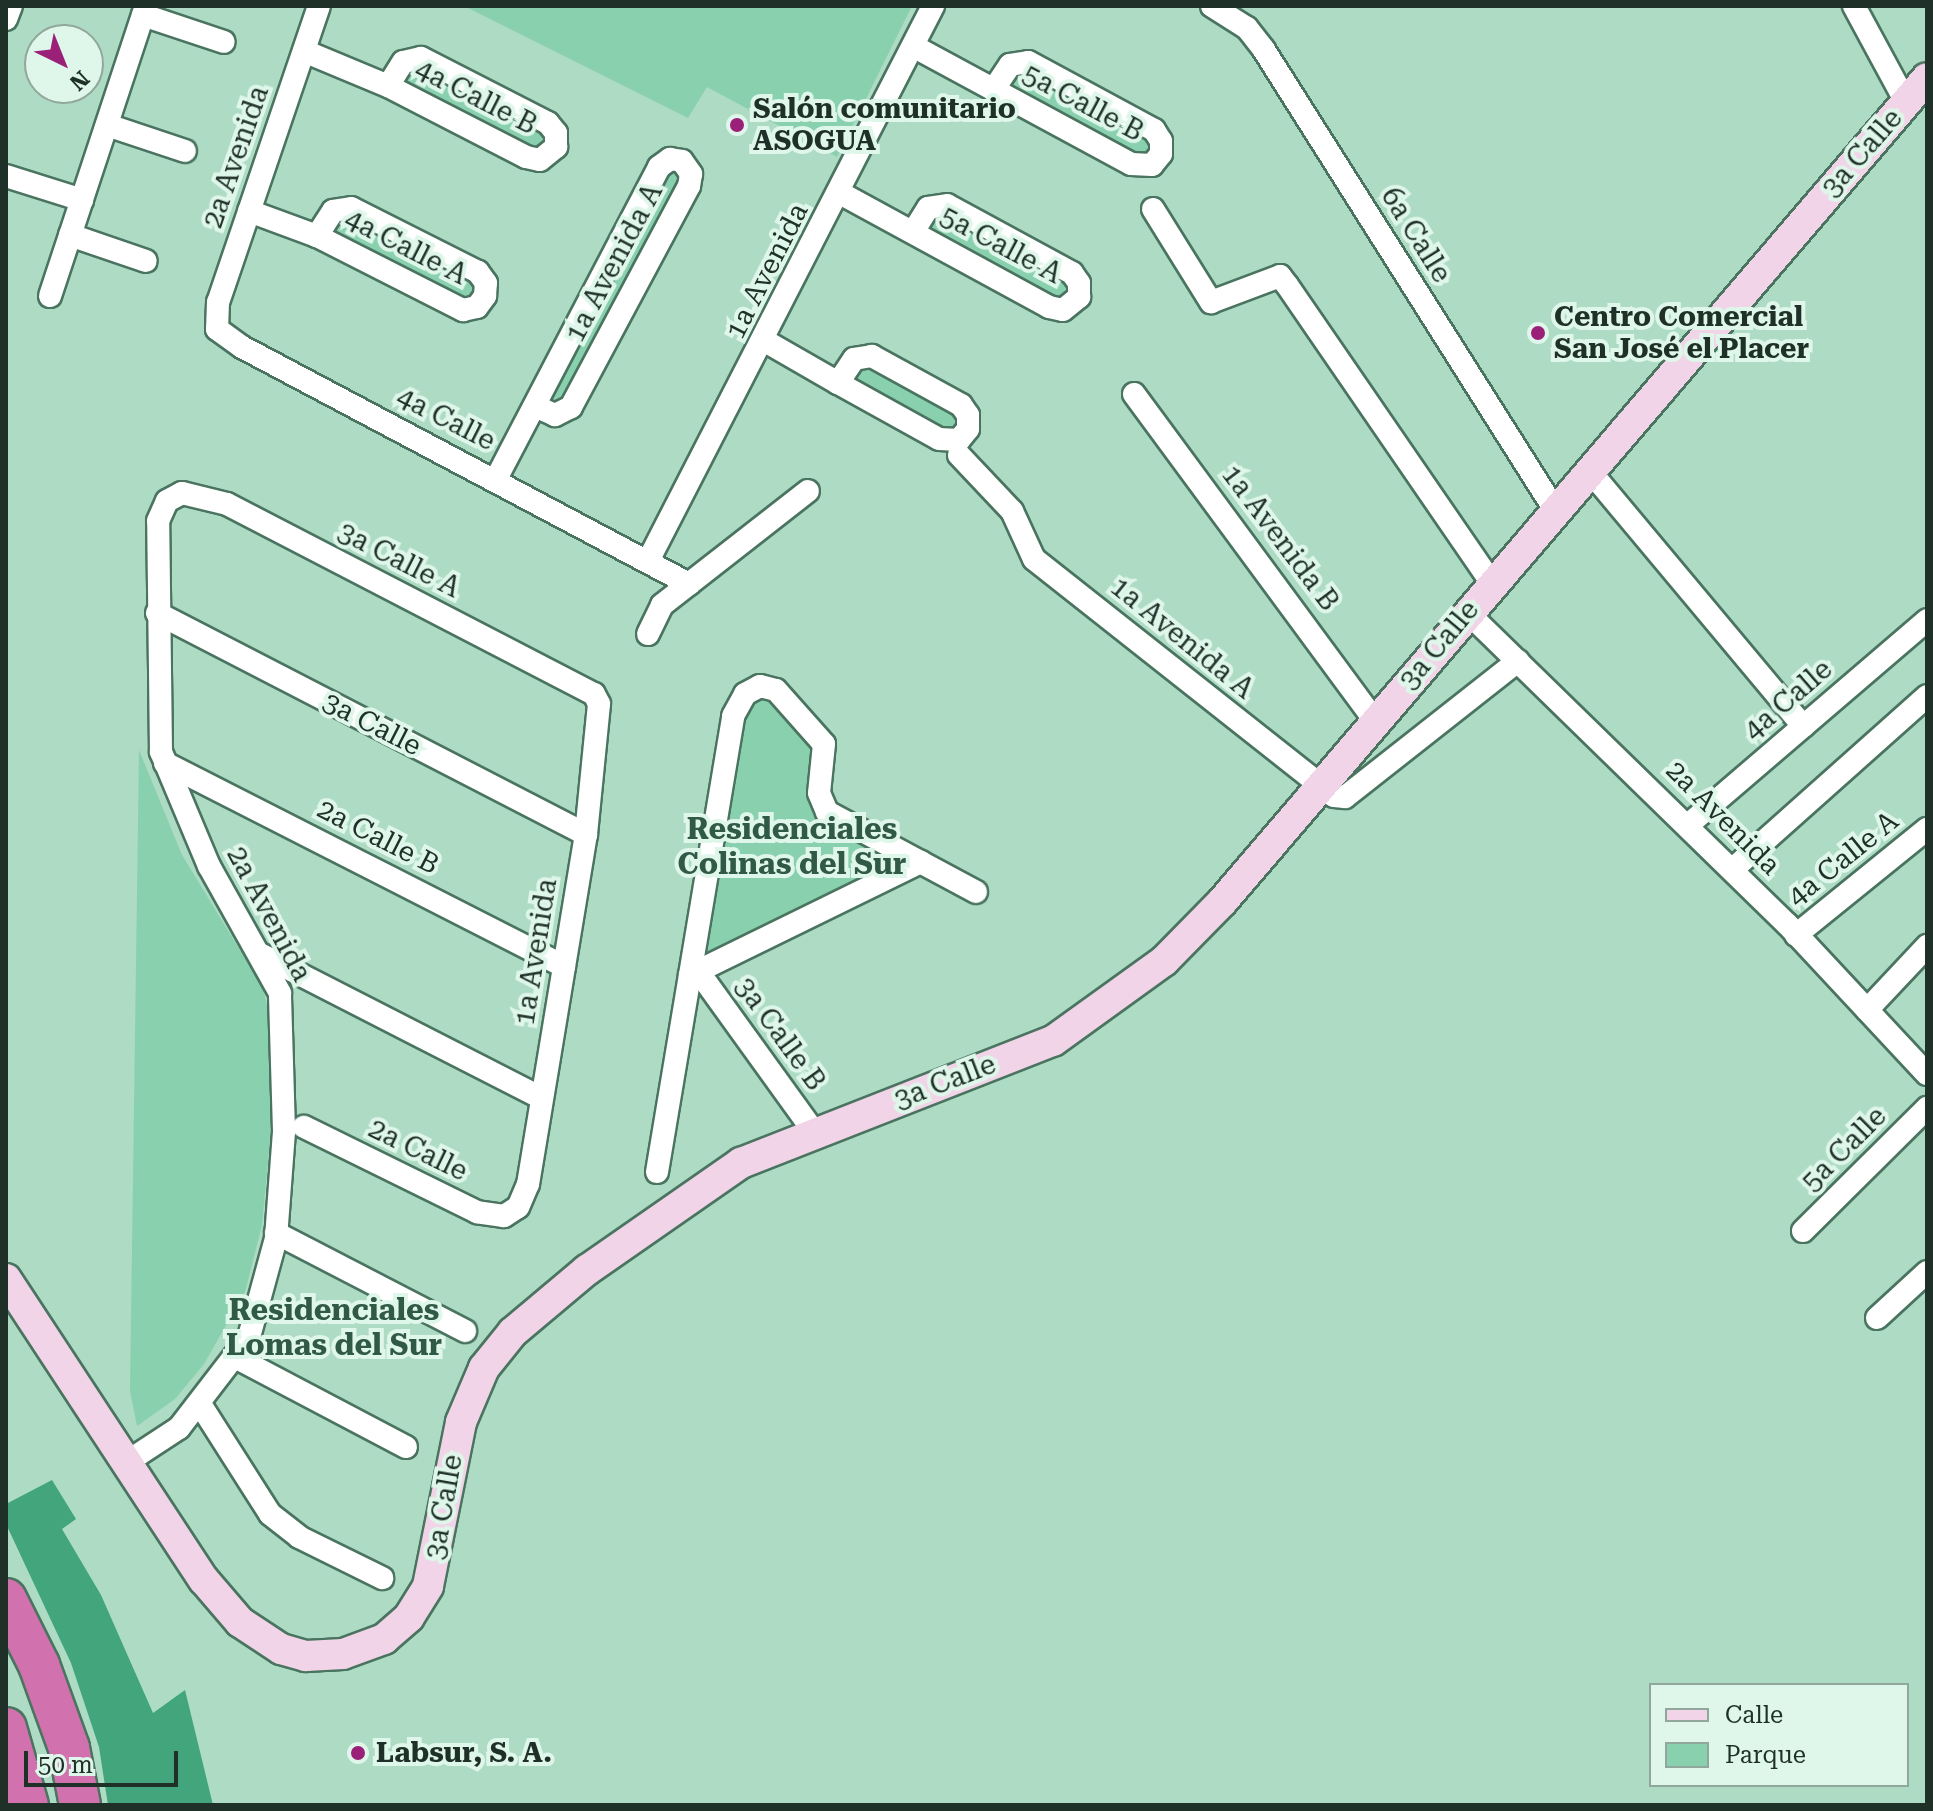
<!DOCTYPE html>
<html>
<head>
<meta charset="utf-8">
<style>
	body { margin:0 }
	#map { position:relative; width:1933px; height:1811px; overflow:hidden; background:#aedbc4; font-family:"Roboto Serif",serif }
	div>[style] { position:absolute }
	.green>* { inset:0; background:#89d0ae }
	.forest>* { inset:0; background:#43a57b }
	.roads { filter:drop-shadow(2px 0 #4a7460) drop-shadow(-2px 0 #4a7460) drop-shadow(0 2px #4a7460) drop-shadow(0 -2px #4a7460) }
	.street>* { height:22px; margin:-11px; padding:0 11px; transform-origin:11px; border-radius:11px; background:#fff }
	.secondary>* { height:30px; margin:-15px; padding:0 15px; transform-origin:15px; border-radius:15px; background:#f1d4e7 }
	.highway>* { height:40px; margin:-20px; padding:0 20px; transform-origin:20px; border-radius:20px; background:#d171ae }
	.dots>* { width:22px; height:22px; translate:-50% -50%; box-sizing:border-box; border:4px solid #dff6ea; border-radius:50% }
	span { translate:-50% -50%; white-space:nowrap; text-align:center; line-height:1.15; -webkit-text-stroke:8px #dff6ea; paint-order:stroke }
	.street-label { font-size:28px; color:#1e3027 }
	.poi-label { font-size:28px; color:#1e3027; font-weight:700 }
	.left { translate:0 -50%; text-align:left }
	.neighbourhood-label { font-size:30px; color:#305946; font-weight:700 }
	.frame { position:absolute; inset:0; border:8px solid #1e3027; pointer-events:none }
	.legend { position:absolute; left:1649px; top:1683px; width:260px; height:104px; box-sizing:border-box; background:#dff6ea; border:2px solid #92a79c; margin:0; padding:10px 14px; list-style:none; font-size:24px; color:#1e3027 }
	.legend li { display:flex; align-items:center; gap:16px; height:40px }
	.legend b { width:40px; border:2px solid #92a79c }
	.north { position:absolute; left:24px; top:24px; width:80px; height:80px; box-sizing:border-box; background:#dff6ea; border:2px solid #92a79c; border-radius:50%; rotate:137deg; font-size:22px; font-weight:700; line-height:32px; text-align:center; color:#1e3027 }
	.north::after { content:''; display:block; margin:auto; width:28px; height:36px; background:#9b2078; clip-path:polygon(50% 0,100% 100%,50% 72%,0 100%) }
	.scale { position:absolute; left:24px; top:1751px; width:154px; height:36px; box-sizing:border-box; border:4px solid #1e3027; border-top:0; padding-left:10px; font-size:24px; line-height:28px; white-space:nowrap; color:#1e3027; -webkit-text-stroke:6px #dff6ea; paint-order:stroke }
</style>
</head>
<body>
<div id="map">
	<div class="green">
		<div style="clip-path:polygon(464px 6px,912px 6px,837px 157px,707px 87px,688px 118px)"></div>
		<div style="clip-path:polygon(403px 62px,548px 123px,547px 157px,388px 86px)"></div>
		<div style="clip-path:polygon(1010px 65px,1154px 130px,1152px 165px,994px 89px)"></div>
		<div style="clip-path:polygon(660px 165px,687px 165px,571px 407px,535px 406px)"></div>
		<div style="clip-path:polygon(928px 208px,1072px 273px,1070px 307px,913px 232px)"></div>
		<div style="clip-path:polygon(333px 211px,478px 272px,477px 307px,317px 236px)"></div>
		<div style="clip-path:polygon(854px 359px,961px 405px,959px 440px,839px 383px)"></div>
		<div style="clip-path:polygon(768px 695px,815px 749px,814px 813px,888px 855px,879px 875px,711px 954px,705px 947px,743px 715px,754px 698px)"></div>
		<div style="clip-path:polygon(139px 750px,182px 855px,263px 988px,271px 1022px,273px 1108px,262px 1225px,245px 1292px,204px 1364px,175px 1399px,137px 1426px,130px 1391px)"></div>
	</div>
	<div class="forest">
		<div style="clip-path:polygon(52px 1480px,76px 1519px,62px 1529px,101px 1595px,153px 1713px,185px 1690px,213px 1805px,108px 1805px,99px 1747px,71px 1663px,6px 1524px,6px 1504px)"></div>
	</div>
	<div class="roads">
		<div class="street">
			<div style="left:319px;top:6px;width:313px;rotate:108.8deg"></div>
			<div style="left:218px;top:302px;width:27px;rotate:92deg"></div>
			<div style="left:217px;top:329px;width:31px;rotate:36deg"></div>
			<div style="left:242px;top:347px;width:506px;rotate:27.93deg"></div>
			<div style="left:1212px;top:6px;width:41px;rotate:32.2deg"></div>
			<div style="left:1247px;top:28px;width:28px;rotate:52deg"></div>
			<div style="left:1264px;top:50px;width:544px;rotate:57.68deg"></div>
			<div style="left:1854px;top:6px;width:109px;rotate:61.6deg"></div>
			<div style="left:143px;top:15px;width:85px;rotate:18.4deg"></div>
			<div style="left:6px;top:19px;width:14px;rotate:-69deg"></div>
			<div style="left:913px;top:46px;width:248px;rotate:28.4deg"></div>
			<div style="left:1131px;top:164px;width:21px;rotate:3deg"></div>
			<div style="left:1152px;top:165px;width:14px;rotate:-51deg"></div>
			<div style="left:1161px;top:154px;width:13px;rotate:-90deg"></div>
			<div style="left:1161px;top:141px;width:13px;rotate:-122deg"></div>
			<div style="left:1154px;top:130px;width:143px;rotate:-151.6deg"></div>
			<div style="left:1028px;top:62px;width:18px;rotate:171deg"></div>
			<div style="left:1010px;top:65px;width:29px;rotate:124deg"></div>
			<div style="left:304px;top:51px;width:91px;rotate:22.6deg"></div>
			<div style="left:388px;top:86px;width:155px;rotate:27.2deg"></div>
			<div style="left:526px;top:157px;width:14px;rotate:12deg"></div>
			<div style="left:540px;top:160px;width:21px;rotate:-39deg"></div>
			<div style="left:556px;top:147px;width:14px;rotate:-90deg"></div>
			<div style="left:556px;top:133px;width:13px;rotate:-129deg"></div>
			<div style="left:548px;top:123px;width:143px;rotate:-152.9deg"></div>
			<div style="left:421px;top:58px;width:18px;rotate:167deg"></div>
			<div style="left:403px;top:62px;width:28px;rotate:122deg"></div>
			<div style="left:107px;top:125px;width:82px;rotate:18.4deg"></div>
			<div style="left:6px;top:176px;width:80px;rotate:17.5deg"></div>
			<div style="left:840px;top:193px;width:238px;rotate:28.6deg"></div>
			<div style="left:1049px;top:307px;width:14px;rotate:12deg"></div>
			<div style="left:1063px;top:310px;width:21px;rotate:-39deg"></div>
			<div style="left:1079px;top:297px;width:14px;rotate:-90deg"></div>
			<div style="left:1079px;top:283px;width:12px;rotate:-125deg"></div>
			<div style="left:1072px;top:273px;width:142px;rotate:-151.5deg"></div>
			<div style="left:947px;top:205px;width:19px;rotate:171deg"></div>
			<div style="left:928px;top:208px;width:28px;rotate:122deg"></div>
			<div style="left:1153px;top:209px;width:110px;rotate:58.1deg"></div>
			<div style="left:1211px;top:302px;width:74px;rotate:-20.6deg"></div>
			<div style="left:1280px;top:276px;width:11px;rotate:52deg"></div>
			<div style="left:1287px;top:285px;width:360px;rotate:55.5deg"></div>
			<div style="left:249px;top:211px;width:72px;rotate:20.2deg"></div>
			<div style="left:317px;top:236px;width:164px;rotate:26.9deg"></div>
			<div style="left:463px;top:310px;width:14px;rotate:-12deg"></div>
			<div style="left:477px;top:307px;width:14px;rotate:-54deg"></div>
			<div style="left:485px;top:296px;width:13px;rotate:-86deg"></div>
			<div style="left:486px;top:283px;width:14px;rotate:-126deg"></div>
			<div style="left:478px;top:272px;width:142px;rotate:-153.3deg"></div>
			<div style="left:351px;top:208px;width:18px;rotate:171deg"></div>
			<div style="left:333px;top:211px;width:30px;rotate:123deg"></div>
			<div style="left:70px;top:235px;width:80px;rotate:18.9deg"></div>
			<div style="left:50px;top:296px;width:305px;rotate:-71.7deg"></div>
			<div style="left:765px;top:341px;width:84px;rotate:29.9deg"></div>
			<div style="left:838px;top:383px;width:115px;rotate:29deg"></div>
			<div style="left:939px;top:439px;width:20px;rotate:3deg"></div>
			<div style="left:959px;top:440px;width:14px;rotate:-51deg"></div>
			<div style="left:968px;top:429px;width:14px;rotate:-90deg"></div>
			<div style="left:968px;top:415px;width:12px;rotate:-125deg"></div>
			<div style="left:961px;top:405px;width:102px;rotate:-151.2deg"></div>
			<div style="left:872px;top:356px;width:18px;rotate:171deg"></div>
			<div style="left:854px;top:359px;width:29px;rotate:124deg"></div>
			<div style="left:1134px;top:394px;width:406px;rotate:53.6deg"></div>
			<div style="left:959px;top:455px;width:77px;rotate:46.6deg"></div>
			<div style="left:1012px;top:511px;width:53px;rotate:65.4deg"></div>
			<div style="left:1034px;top:559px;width:382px;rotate:38.3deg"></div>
			<div style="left:1334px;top:796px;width:11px;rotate:5deg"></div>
			<div style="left:1345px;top:797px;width:220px;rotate:-38.2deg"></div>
			<div style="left:1589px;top:470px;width:334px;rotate:50.1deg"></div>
			<div style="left:496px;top:479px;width:352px;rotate:-62.4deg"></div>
			<div style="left:659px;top:167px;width:14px;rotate:-36deg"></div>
			<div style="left:670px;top:159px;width:12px;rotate:9deg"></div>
			<div style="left:682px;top:161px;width:16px;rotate:55deg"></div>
			<div style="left:691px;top:174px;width:12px;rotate:99deg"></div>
			<div style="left:689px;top:186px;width:251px;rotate:118.1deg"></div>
			<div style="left:571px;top:407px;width:18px;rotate:153deg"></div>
			<div style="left:555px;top:415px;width:22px;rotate:-156deg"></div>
			<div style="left:648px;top:561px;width:624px;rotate:-62.82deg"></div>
			<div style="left:157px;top:613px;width:483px;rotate:27.3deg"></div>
			<div style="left:1468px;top:613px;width:446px;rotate:44.3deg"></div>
			<div style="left:1787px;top:924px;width:205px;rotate:47deg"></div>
			<div style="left:648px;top:634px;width:32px;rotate:-64deg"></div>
			<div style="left:662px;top:605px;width:185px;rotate:-38deg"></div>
			<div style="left:165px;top:763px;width:448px;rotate:27deg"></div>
			<div style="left:1688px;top:825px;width:315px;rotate:-40.6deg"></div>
			<div style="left:1733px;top:869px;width:260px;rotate:-41.7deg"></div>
			<div style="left:1796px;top:935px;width:169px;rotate:-39deg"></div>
			<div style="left:262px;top:955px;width:314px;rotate:27.1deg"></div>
			<div style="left:698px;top:971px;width:198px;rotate:54.2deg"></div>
			<div style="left:690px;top:975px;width:257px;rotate:-26.1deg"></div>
			<div style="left:1867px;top:1010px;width:88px;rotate:-46.8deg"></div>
			<div style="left:657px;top:1172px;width:462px;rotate:-80.5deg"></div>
			<div style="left:733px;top:716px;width:25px;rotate:-61deg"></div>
			<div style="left:745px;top:694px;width:17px;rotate:-28deg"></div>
			<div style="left:760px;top:686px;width:16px;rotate:14deg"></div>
			<div style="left:776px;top:690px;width:72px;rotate:48.4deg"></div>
			<div style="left:824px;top:744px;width:49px;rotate:95.8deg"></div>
			<div style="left:819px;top:793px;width:21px;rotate:67deg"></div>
			<div style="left:827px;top:812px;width:169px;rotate:28.2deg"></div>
			<div style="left:1803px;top:1231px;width:175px;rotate:-44.8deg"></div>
			<div style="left:276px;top:1233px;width:213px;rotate:27.4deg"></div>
			<div style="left:1877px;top:1318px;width:68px;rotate:-42.6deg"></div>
			<div style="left:237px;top:1358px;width:191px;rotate:27.8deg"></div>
			<div style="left:200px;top:1404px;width:130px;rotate:57.5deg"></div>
			<div style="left:270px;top:1514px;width:37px;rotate:38deg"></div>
			<div style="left:299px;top:1537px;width:93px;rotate:26.3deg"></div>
			<div style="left:127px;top:1462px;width:62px;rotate:-33.2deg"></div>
			<div style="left:179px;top:1428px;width:115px;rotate:-52.4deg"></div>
			<div style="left:249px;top:1337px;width:103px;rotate:-74.7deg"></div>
			<div style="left:276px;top:1238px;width:107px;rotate:-85.7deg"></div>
			<div style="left:284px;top:1131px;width:138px;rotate:-91.7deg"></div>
			<div style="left:280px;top:993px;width:145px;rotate:-119.2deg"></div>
			<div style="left:209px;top:866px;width:124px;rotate:-112.8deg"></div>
			<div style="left:161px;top:752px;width:231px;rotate:-90.7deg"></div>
			<div style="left:158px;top:521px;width:22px;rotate:-66deg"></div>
			<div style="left:167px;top:501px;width:17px;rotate:-28deg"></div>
			<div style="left:182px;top:493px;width:46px;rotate:13.7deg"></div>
			<div style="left:227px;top:504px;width:413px;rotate:27.4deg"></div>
			<div style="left:594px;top:694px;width:11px;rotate:63deg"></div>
			<div style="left:599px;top:704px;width:131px;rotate:95.7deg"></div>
			<div style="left:586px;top:834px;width:355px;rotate:99.4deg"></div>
			<div style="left:528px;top:1184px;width:25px;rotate:113deg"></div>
			<div style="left:518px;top:1207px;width:17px;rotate:147deg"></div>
			<div style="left:504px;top:1216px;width:27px;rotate:-172deg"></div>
			<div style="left:477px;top:1212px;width:193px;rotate:-153.8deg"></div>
		</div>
		<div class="secondary">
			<div style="left:6px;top:1279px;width:360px;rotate:56.7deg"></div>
			<div style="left:204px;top:1580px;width:55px;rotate:49.4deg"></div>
			<div style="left:240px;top:1622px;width:49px;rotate:33.4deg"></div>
			<div style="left:281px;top:1649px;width:26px;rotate:16deg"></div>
			<div style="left:306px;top:1656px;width:37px;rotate:-3deg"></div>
			<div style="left:343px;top:1654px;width:44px;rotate:-20.1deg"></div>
			<div style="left:384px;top:1639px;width:33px;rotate:-41deg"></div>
			<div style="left:409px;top:1617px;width:36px;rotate:-58deg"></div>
			<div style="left:428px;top:1586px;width:167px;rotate:-78.6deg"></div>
			<div style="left:461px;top:1422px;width:59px;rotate:-66.9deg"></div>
			<div style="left:484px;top:1368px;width:46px;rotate:-51.1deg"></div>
			<div style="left:513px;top:1332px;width:97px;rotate:-40deg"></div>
			<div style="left:587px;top:1270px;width:188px;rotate:-34.8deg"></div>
			<div style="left:741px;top:1163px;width:335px;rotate:-21.4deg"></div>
			<div style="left:1053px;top:1041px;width:137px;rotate:-35.8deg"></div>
			<div style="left:1164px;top:961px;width:83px;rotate:-45.5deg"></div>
			<div style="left:1222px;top:902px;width:1084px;rotate:-49.45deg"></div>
		</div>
		<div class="highway">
			<div style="left:6px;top:1599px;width:74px;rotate:63.4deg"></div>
			<div style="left:39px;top:1665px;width:88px;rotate:70.1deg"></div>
			<div style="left:69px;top:1748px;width:58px;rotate:79.1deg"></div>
			<div style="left:6px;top:1728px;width:80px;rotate:74.1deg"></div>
		</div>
	</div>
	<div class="dots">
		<div style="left:737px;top:125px;background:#9b2078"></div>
		<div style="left:1538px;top:333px;background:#9b2078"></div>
		<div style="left:358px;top:1753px;background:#9b2078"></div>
	</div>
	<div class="street-label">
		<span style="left:476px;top:97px;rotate:27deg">4a Calle B</span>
		<span style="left:1083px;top:103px;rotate:28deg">5a Calle B</span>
		<span style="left:1862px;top:153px;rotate:-49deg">3a Calle</span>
		<span style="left:236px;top:157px;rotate:-71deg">2a Avenida</span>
		<span style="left:1416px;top:235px;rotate:58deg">6a Calle</span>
		<span style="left:1001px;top:245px;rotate:28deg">5a Calle A</span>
		<span style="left:406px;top:247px;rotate:27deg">4a Calle A</span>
		<span style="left:614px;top:263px;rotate:-62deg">1a Avenida A</span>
		<span style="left:767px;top:271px;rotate:-63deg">1a Avenida</span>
		<span style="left:446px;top:419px;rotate:27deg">4a Calle</span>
		<span style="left:1280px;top:538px;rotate:53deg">1a Avenida B</span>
		<span style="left:399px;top:560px;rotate:27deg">3a Calle A</span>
		<span style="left:1182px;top:638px;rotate:39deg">1a Avenida A</span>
		<span style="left:1439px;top:645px;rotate:-50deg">3a Calle</span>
		<span style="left:1788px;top:700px;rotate:-41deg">4a Calle</span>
		<span style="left:372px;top:724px;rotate:27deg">3a Calle</span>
		<span style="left:1723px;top:818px;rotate:45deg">2a Avenida</span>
		<span style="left:378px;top:837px;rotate:27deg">2a Calle B</span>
		<span style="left:1843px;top:859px;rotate:-39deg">4a Calle A</span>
		<span style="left:269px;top:914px;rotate:62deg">2a Avenida</span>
		<span style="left:536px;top:952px;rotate:-81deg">1a Avenida</span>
		<span style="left:780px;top:1034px;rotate:54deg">3a Calle B</span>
		<span style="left:945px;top:1082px;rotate:-21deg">3a Calle</span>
		<span style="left:1844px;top:1149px;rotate:-45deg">5a Calle</span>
		<span style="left:418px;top:1150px;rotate:26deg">2a Calle</span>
		<span style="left:444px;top:1507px;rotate:-80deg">3a Calle</span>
	</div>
	<div class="poi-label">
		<span class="left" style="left:753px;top:125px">Salón comunitario<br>ASOGUA</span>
		<span class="left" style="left:1554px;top:333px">Centro Comercial<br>San José el Placer</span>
		<span class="left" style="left:376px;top:1753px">Labsur, S. A.</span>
	</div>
	<div class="neighbourhood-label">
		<span style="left:792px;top:846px">Residenciales<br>Colinas del Sur</span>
		<span style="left:334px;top:1327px">Residenciales<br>Lomas del Sur</span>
	</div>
	<div class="frame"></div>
	<ul class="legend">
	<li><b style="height:10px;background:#f1d4e7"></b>Calle</li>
	<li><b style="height:22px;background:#89d0ae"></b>Parque</li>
	</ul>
	<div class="north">N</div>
	<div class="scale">50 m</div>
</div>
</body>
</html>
